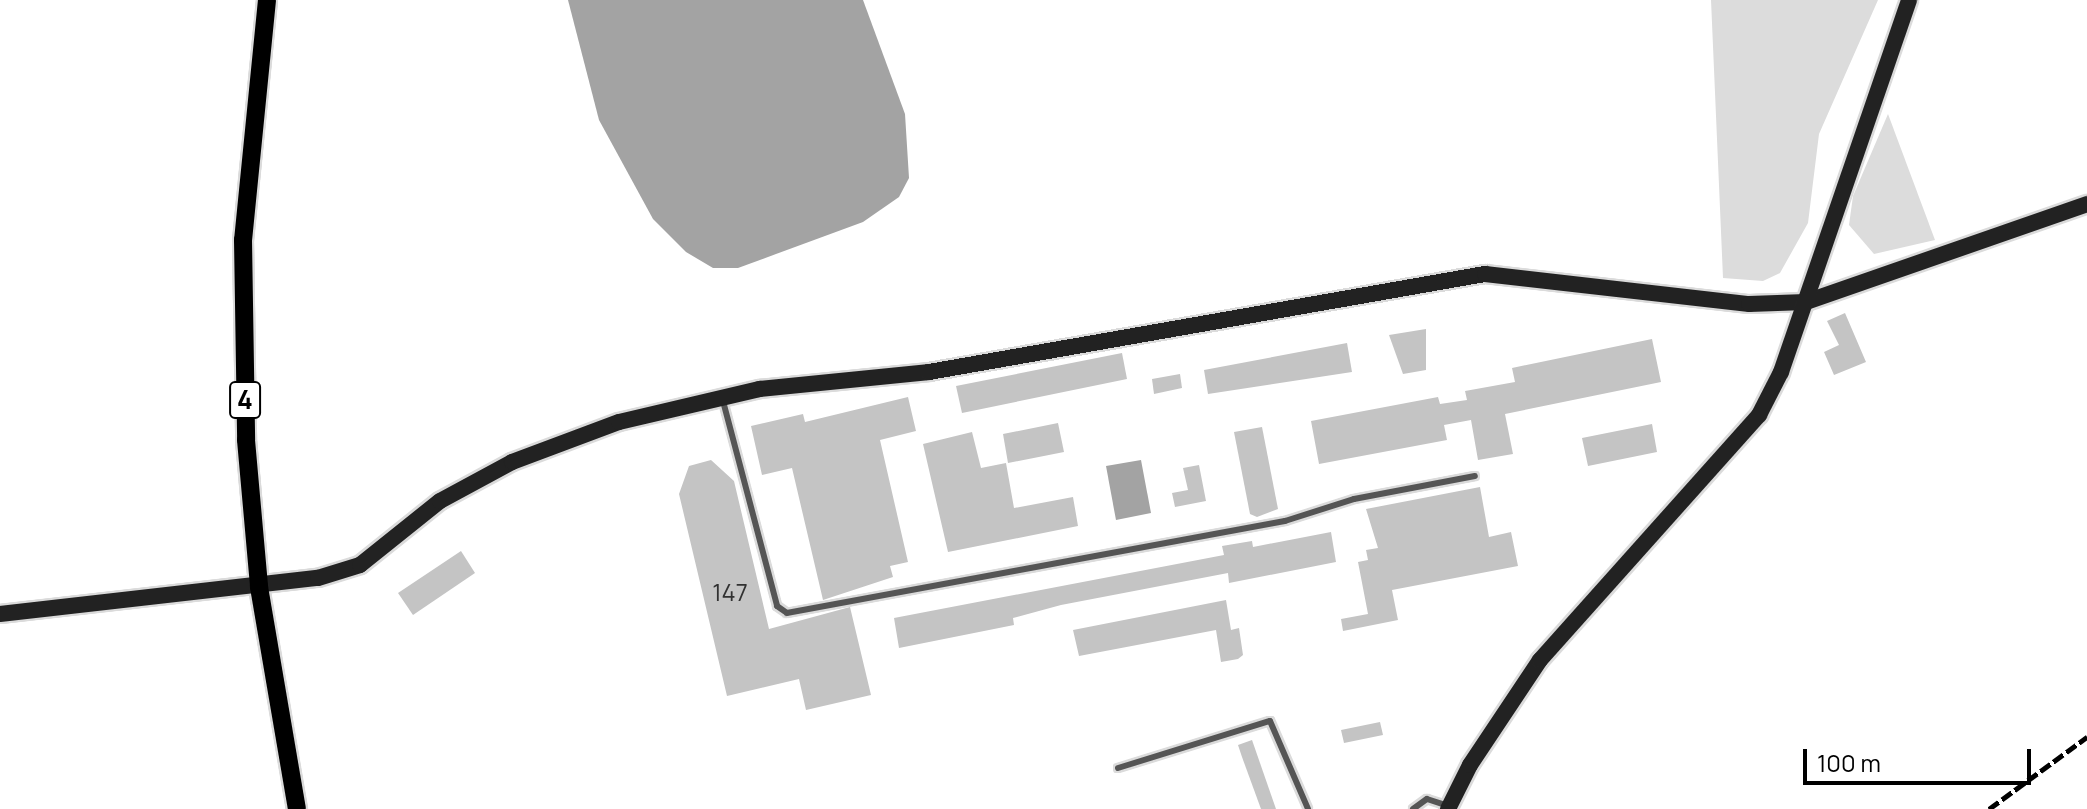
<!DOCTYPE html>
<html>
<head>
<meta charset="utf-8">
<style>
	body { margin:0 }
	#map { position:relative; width:2087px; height:809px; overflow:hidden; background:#fff; font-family:Manrope,sans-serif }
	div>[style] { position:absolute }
	.green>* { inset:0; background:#dcdcdc }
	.water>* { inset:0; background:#a3a3a3 }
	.building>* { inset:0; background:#c4c4c4 }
	.roads { filter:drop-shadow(2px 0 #dbdbdb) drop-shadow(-2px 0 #dbdbdb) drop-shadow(0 2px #dbdbdb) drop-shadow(0 -2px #dbdbdb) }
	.lane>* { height:6px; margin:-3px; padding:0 3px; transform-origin:3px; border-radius:3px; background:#555 }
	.secondary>* { height:16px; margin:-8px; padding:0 8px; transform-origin:8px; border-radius:8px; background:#222 }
	.primary>* { height:18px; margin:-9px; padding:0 9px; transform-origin:9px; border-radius:9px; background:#000 }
	.rail>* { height:5px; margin-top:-2.5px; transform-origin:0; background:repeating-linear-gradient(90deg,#000 0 12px,transparent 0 16px) }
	span { translate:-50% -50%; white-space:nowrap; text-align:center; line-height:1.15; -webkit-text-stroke:8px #fff; paint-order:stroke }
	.number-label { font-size:24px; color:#313131 }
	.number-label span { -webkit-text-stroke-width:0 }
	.shield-label span { padding:2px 6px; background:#fff; border:2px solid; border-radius:6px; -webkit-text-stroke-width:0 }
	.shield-label { font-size:26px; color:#000; font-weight:700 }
	.scale { position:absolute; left:1803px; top:749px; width:228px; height:36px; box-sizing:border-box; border:4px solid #000; border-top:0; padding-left:10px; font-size:24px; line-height:28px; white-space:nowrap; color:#000; -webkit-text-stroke:6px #fff; paint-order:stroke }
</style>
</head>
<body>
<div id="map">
	<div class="green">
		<div style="clip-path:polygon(1711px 0,1878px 0,1819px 134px,1808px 223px,1780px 273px,1763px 281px,1723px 278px)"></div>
		<div style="clip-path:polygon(1888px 114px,1935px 240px,1874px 254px,1849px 225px,1853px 196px)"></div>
	</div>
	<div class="water">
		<div style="clip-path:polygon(568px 0,863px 0,905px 114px,909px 178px,899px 197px,863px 222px,738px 268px,713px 268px,686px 252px,653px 219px,599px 120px)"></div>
		<div style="clip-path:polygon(1141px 460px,1151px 513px,1116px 520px,1106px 466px)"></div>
	</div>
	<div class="building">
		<div style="clip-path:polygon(1845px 313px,1866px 362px,1834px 375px,1824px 352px,1839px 345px,1827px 321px)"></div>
		<div style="clip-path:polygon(1426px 329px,1426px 370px,1403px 374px,1389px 335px)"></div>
		<div style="clip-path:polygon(1652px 339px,1661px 382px,1505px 414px,1513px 454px,1478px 460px,1471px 420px,1444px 425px,1447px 440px,1319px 464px,1311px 421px,1438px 397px,1440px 404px,1467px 400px,1465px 391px,1515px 382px,1512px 368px)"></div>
		<div style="clip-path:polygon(1347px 343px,1352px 372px,1208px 394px,1204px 370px)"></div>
		<div style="clip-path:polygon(1122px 353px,1127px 379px,962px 413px,956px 386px)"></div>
		<div style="clip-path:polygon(1180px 374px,1182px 388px,1154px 394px,1152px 379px)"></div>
		<div style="clip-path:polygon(908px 397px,916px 431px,880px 440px,908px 562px,890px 566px,893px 577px,823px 600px,792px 468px,762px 475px,751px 426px,803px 414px,805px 422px)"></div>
		<div style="clip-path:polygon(1058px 423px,1064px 452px,1008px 463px,1003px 434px)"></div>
		<div style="clip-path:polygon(1652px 424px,1657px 452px,1588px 466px,1582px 438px)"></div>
		<div style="clip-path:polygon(1262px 427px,1278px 509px,1257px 517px,1250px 514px,1234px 432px)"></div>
		<div style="clip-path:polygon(972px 432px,981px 468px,1006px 463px,1014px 508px,1073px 497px,1078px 526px,948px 552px,923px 444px)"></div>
		<div style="clip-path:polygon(711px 460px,734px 481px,769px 629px,850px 607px,871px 695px,806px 710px,799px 679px,727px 696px,679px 494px,689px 466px)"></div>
		<div style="clip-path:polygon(1199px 465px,1206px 501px,1175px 507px,1172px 493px,1188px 490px,1183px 468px)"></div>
		<div style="clip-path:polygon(1480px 487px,1489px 537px,1511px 532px,1518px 566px,1392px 590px,1398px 620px,1343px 631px,1341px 619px,1368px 614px,1358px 562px,1368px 560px,1366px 550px,1378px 548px,1366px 509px)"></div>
		<div style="clip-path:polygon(1331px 532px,1336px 562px,1229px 583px,1228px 573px,1061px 605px,1013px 618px,1014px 625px,899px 648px,894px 618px,1224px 555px,1222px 546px,1252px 541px,1253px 547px)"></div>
		<div style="clip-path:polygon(461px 551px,475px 573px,413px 615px,398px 593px)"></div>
		<div style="clip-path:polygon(1226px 600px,1231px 630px,1239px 628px,1243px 655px,1238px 659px,1221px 662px,1216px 630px,1079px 656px,1073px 630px)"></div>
		<div style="clip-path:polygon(1380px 722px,1383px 735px,1344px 743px,1341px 730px)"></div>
		<div style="clip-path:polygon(1252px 740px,1276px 809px,1261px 809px,1242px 757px,1238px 745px)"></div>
	</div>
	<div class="roads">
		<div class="lane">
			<div style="left:723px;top:401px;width:212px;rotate:75.2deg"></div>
			<div style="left:777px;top:606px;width:12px;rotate:35deg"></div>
			<div style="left:787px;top:613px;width:506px;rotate:-10.47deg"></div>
			<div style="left:1285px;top:521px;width:72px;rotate:-17.7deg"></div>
			<div style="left:1354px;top:499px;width:123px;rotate:-10.8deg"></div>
			<div style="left:1118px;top:768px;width:159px;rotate:-17.2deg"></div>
			<div style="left:1270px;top:721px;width:96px;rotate:66.6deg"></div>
			<div style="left:1413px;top:809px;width:17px;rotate:-36deg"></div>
			<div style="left:1427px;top:799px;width:23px;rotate:18deg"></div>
		</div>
		<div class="secondary">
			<div style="left:0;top:614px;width:320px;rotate:-6.5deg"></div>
			<div style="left:318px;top:578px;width:44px;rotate:-17.2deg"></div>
			<div style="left:360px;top:565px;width:102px;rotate:-38.7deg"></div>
			<div style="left:440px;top:501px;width:82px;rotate:-28.4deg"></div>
			<div style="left:512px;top:462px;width:114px;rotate:-20.5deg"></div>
			<div style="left:619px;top:422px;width:145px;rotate:-13.2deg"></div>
			<div style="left:760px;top:389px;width:170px;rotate:-5.7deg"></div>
			<div style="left:929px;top:372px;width:565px;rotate:-10deg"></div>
			<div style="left:1485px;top:274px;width:266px;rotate:6.5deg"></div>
			<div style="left:1749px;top:304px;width:57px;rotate:-2deg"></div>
			<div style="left:1806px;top:302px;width:298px;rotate:-19.2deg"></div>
			<div style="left:1448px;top:809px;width:49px;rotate:-63.4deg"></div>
			<div style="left:1470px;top:765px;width:126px;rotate:-56.3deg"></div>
			<div style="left:1540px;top:660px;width:329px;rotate:-48.2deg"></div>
			<div style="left:1759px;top:415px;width:48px;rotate:-62.9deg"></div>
			<div style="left:1781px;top:372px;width:393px;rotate:-71deg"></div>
		</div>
		<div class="primary">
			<div style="left:267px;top:0;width:241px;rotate:95.7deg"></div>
			<div style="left:243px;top:240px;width:200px;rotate:89.1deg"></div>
			<div style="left:246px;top:440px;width:148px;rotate:84.9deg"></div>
			<div style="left:259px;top:587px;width:225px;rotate:80.3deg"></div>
		</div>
	</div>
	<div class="rail">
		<div style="left:1989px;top:809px;width:122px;rotate:-36.3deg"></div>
	</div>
	<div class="number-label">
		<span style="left:730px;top:592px">147</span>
	</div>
	<div class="shield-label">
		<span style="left:245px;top:400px">4</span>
	</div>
	<div class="scale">100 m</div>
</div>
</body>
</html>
